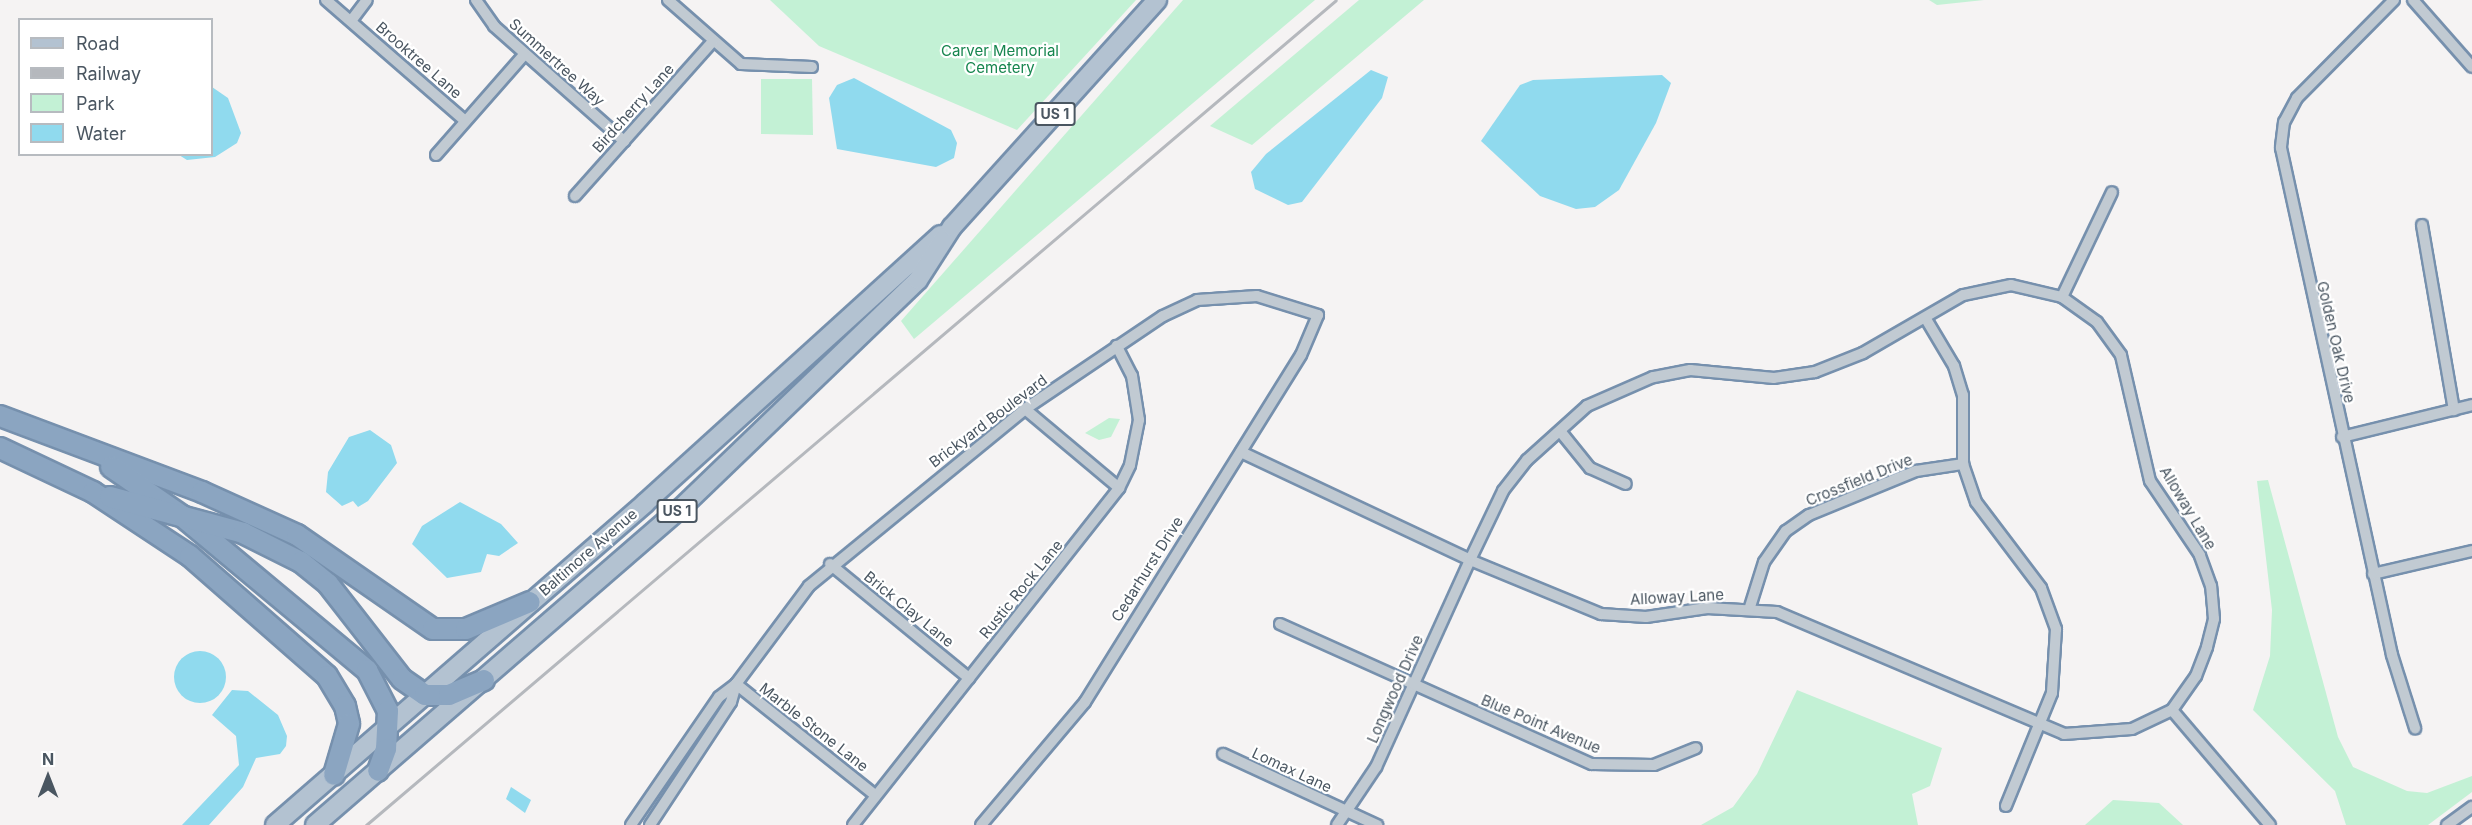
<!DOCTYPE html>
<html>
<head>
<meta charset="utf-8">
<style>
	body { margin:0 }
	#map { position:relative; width:2472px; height:825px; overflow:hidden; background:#f5f3f3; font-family:Inter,sans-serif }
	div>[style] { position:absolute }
	.green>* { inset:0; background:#c3f1d5 }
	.water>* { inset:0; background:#90daee }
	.round { border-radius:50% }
	.roads { filter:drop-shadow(2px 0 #7690ad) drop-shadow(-2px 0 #7690ad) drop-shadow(0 2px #7690ad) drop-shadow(0 -2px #7690ad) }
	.minor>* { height:10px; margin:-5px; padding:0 5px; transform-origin:5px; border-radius:5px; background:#c1cad2 }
	.primary>* { height:18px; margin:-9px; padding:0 9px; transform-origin:9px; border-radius:9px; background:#b3c2d1 }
	.motorway>* { height:20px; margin:-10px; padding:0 10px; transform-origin:10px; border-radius:10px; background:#8ba5c1 }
	.rail>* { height:3px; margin:-1.5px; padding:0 1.5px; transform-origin:1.5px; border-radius:1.5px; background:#b5b8bd }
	span { translate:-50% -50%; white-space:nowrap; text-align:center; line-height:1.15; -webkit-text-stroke:4.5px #fff; paint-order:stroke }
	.shield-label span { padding:2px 4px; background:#fff; border:2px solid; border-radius:4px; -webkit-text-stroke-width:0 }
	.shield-label { font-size:14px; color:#4a5661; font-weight:700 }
	.park-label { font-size:15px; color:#17864f }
	.street-label { font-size:15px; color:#4a5661 }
	.legend { position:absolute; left:18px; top:18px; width:195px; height:138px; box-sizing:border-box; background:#fff; border:2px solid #b7bbc0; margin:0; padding:8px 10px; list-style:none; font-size:18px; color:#4a5661 }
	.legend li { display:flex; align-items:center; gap:12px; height:30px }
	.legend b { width:30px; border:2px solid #b7bbc0 }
	.north { position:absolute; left:18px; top:747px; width:60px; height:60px; -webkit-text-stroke:4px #fff; paint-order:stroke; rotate:0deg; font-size:16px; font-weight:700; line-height:24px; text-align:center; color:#4a5661 }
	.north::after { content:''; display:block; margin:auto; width:21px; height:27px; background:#4a5661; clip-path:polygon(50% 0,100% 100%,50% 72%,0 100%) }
</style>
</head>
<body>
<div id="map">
	<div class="green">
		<div style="clip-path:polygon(770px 0,1136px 0,1017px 130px,819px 46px)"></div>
		<div style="clip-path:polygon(1183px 0,1315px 0,914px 339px,901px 321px)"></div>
		<div style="clip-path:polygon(1359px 0,1424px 0,1252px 145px,1210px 126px)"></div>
		<div style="clip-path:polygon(1929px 0,1984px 0,1937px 5px)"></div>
		<div style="clip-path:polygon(761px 79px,812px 79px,813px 135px,761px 134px)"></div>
		<div style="clip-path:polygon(1109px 418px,1120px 419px,1111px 437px,1099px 440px,1085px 433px)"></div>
		<div style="clip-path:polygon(2268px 480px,2338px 737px,2353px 767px,2407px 791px,2427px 793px,2472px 776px,2472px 792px,2428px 825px,2346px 825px,2335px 791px,2253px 710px,2270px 656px,2272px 610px,2257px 481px)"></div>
		<div style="clip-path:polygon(1797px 690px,1942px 748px,1930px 786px,1912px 794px,1918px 825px,1701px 825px,1733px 807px,1757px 774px)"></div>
		<div style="clip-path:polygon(2113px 800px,2159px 803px,2183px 825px,2085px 825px)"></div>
	</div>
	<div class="water">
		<div style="clip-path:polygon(1371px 70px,1388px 77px,1382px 98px,1302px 202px,1288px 205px,1255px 189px,1251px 172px,1266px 154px)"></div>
		<div style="clip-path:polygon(1662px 75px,1671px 83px,1656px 123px,1619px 190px,1595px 207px,1576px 209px,1540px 196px,1481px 141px,1520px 85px,1533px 80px)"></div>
		<div style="clip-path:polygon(854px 78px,951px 130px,957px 143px,954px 158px,936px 167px,837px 149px,829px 98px,837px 85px)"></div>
		<div style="clip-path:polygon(212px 87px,228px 98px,241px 133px,237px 143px,215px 157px,187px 160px,179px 155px,212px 154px)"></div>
		<div style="clip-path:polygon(370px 430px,391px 445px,397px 463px,368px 501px,358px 507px,353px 501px,342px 506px,326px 492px,328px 472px,349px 437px)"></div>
		<div style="clip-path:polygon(460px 502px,501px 524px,518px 543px,499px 556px,487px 554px,481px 572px,447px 578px,412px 544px,422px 526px)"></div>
		<div class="round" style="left:174px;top:651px;width:52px;height:52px"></div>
		<div style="clip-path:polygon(232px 690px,248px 691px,278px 715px,287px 736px,286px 746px,280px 754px,256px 758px,243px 787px,209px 825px,182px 825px,239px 765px,236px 736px,212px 715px)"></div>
		<div style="clip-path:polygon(511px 787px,531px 800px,525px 813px,506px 799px)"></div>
	</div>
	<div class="roads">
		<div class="minor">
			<div style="left:326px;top:0;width:183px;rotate:41deg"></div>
			<div style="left:476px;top:0;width:32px;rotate:55deg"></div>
			<div style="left:494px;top:26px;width:174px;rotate:41.5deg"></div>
			<div style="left:668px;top:0;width:97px;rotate:41.2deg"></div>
			<div style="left:741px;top:64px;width:71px;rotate:2.4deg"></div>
			<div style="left:2394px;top:0;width:138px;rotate:134.7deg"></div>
			<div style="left:2297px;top:98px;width:27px;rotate:118deg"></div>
			<div style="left:2284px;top:122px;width:26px;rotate:97deg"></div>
			<div style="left:2281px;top:148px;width:519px;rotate:77.65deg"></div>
			<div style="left:2392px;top:655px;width:77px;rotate:72.5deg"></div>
			<div style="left:2413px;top:0;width:89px;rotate:48.6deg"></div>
			<div style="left:351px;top:21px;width:26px;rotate:-53deg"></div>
			<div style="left:436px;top:155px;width:133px;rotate:-48.7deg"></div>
			<div style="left:575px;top:196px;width:208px;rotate:-48.3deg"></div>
			<div style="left:2422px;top:225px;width:188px;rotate:80.2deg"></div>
			<div style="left:2062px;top:297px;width:116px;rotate:-64.5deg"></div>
			<div style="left:1926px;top:319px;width:55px;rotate:59.2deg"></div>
			<div style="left:1954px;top:366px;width:30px;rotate:73deg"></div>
			<div style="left:1963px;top:395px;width:69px;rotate:90deg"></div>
			<div style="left:1963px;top:464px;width:40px;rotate:71.1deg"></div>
			<div style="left:1976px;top:502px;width:108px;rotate:52.9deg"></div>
			<div style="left:2041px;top:588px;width:44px;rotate:69.9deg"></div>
			<div style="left:2056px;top:629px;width:64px;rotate:93.6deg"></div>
			<div style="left:2052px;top:693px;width:122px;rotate:112.2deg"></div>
			<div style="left:1025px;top:409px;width:123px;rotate:40deg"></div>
			<div style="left:1560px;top:431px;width:48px;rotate:51deg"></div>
			<div style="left:1590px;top:468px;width:39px;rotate:24deg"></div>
			<div style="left:2342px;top:437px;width:134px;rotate:-13.8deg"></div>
			<div style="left:1241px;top:452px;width:253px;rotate:25.2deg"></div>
			<div style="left:1470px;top:560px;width:142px;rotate:22.4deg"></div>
			<div style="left:1601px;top:614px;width:45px;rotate:3.8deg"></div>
			<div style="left:1646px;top:617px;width:62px;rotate:-8.4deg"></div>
			<div style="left:1707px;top:608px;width:70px;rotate:3.3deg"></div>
			<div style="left:1777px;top:612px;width:312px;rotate:23deg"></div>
			<div style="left:2064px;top:734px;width:68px;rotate:-4.2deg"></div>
			<div style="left:2132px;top:729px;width:44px;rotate:-25.4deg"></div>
			<div style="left:2172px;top:710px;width:42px;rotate:-54.8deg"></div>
			<div style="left:2196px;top:676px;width:31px;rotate:-69deg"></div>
			<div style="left:2207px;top:647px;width:29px;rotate:-76deg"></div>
			<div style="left:2214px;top:619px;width:33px;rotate:-95deg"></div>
			<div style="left:2211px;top:586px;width:33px;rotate:-110deg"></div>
			<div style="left:2200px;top:555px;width:89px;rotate:-124deg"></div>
			<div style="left:2150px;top:481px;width:129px;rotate:-103deg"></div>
			<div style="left:2121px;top:355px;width:41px;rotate:-126deg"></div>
			<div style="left:2097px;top:322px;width:43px;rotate:-144.5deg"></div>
			<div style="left:2062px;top:297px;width:52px;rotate:-166.8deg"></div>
			<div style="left:2011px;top:285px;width:49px;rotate:168.2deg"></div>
			<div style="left:1963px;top:295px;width:116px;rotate:149.9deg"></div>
			<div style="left:1863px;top:353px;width:52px;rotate:158.4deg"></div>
			<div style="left:1815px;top:372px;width:41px;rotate:171.7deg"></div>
			<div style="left:1774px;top:378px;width:84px;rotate:-174.6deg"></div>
			<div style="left:1690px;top:370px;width:38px;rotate:169deg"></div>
			<div style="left:1653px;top:377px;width:72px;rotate:156.3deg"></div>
			<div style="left:1587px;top:406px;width:81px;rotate:138deg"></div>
			<div style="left:1527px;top:460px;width:39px;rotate:128deg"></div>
			<div style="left:1503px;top:491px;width:76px;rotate:115.6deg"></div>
			<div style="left:1470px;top:560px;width:227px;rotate:114.4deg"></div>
			<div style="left:1376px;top:767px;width:70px;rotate:123.9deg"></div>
			<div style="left:830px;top:564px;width:180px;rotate:39.4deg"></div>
			<div style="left:2373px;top:574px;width:102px;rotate:-13.1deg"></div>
			<div style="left:1749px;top:610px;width:50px;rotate:-72.6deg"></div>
			<div style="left:1764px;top:562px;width:38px;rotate:-55deg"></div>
			<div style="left:1786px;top:531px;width:28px;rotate:-35deg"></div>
			<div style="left:1809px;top:515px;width:116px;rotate:-22.4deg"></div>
			<div style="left:1916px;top:471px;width:48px;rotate:-8.5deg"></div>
			<div style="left:1280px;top:624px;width:342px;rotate:24.2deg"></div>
			<div style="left:1592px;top:764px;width:62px;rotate:0.9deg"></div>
			<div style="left:1654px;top:765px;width:45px;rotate:-22deg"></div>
			<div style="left:736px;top:684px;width:176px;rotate:38.6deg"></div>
			<div style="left:2172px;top:710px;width:151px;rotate:49.6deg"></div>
			<div style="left:1223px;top:754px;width:170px;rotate:24.8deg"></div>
			<div style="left:631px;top:825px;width:155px;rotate:-55.5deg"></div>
			<div style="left:719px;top:697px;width:21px;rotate:-37deg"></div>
			<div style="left:736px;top:684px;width:122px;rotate:-53.3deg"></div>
			<div style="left:809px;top:586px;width:279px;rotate:-39.3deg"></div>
			<div style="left:1025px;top:409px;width:166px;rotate:-34deg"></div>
			<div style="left:1163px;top:316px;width:38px;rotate:-25deg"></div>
			<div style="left:1197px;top:300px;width:60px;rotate:-3.8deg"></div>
			<div style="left:1257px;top:296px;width:64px;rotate:17.3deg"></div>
			<div style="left:1318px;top:315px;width:43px;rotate:113deg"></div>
			<div style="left:1301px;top:355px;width:409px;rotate:121.9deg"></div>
			<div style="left:1085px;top:702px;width:161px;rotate:130.2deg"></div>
			<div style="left:650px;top:825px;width:147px;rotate:-56.6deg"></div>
			<div style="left:731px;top:702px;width:19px;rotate:-74deg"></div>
			<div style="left:853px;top:825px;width:429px;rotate:-51.7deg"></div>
			<div style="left:1119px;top:488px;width:25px;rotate:-64deg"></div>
			<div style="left:1130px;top:465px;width:46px;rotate:-78.7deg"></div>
			<div style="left:1139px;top:420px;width:45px;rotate:-99deg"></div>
			<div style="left:1132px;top:376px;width:34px;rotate:-117deg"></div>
			<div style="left:2447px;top:825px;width:31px;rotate:-36deg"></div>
		</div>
		<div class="primary">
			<div style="left:275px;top:825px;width:490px;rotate:-41deg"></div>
			<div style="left:645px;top:503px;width:399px;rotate:-42.2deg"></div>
			<div style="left:315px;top:825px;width:483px;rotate:-40.9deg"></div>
			<div style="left:680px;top:509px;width:330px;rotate:-43.9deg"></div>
			<div style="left:918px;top:280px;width:63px;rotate:-57.3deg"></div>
			<div style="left:952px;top:227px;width:306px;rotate:-47.9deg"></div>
		</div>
		<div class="motorway">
			<div style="left:0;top:416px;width:216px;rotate:20.6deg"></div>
			<div style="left:202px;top:492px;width:104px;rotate:24.4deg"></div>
			<div style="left:297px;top:535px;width:165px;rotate:34.7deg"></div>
			<div style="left:433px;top:629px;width:33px"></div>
			<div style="left:466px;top:629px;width:69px;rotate:-22.9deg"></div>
			<div style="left:0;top:448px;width:103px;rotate:25.3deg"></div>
			<div style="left:93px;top:492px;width:116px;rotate:33.4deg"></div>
			<div style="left:190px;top:556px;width:182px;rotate:41.2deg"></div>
			<div style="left:327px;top:676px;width:35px;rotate:59deg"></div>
			<div style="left:345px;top:706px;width:18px;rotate:77deg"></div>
			<div style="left:349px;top:724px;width:53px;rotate:106.4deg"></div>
			<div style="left:111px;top:467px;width:86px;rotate:34.6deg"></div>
			<div style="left:182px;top:516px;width:241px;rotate:39.8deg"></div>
			<div style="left:367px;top:670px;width:46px;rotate:62.9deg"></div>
			<div style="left:388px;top:711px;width:38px;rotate:93deg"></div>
			<div style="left:386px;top:749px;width:23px;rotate:110deg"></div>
			<div style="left:110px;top:497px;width:138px;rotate:15.1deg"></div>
			<div style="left:243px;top:533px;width:65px;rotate:26.6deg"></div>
			<div style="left:301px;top:562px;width:35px;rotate:39deg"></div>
			<div style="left:328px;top:584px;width:120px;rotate:52.1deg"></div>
			<div style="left:402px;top:679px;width:28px;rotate:35deg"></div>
			<div style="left:425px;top:695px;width:24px"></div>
			<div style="left:449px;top:695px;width:38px;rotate:-23deg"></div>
		</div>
	</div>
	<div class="rail">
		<div style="left:366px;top:825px;width:1273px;rotate:-40.38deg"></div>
	</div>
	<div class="shield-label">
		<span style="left:1055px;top:114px">US 1</span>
		<span style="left:677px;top:511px">US 1</span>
	</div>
	<div class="park-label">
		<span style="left:1000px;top:59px">Carver Memorial<br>Cemetery</span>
	</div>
	<div class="street-label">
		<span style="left:419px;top:60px;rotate:41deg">Brooktree Lane</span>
		<span style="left:557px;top:62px;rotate:42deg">Summertree Way</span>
		<span style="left:633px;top:108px;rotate:-48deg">Birdcherry Lane</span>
		<span style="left:2336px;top:342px;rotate:77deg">Golden Oak Drive</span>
		<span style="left:988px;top:421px;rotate:-37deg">Brickyard Boulevard</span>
		<span style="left:1859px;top:480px;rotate:-22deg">Crossfield Drive</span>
		<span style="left:2188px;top:508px;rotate:59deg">Alloway Lane</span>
		<span style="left:588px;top:552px;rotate:-41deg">Baltimore Avenue</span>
		<span style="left:1147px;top:569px;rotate:-58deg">Cedarhurst Drive</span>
		<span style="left:1021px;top:589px;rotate:-51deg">Rustic Rock Lane</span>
		<span style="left:1677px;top:597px;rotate:-3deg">Alloway Lane</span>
		<span style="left:909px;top:609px;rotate:39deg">Brick Clay Lane</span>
		<span style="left:1395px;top:689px;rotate:-66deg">Longwood Drive</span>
		<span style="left:1541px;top:724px;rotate:23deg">Blue Point Avenue</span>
		<span style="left:814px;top:727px;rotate:38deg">Marble Stone Lane</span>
		<span style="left:1292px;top:770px;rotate:25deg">Lomax Lane</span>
	</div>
	<ul class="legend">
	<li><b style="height:8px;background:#b3c2d1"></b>Road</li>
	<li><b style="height:8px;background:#b5b8bd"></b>Railway</li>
	<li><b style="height:16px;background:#c3f1d5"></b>Park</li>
	<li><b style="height:16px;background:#90daee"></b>Water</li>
	</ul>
	<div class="north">N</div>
</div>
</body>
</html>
